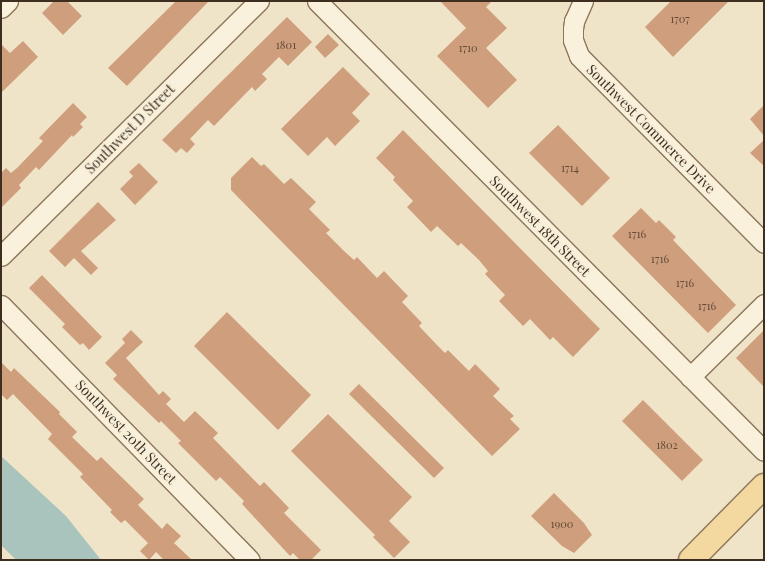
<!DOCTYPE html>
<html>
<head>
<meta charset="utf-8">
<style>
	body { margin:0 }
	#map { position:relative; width:765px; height:561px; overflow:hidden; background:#f0e4c8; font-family:"Playfair Display",serif }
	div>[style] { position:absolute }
	.water>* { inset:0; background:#a9c4bc }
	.building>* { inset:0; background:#cf9f7d }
	.roads { filter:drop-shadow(1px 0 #8d765c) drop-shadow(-1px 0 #8d765c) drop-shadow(0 1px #8d765c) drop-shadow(0 -1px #8d765c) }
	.minor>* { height:19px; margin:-9.5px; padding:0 9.5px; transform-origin:9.5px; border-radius:9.5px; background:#faf1dc }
	.major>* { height:24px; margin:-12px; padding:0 12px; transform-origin:12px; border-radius:12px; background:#f3d9a0 }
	span { translate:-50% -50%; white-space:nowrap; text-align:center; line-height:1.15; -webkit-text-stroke:4px #f7eed8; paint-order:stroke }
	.number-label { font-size:11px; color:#624a37 }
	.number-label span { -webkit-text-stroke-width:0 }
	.street-label { font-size:14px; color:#3d2e20 }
	.frame { position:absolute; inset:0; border:2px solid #3d2e20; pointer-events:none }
</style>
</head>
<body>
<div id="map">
	<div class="water">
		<div style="clip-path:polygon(1px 456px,66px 516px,101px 560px,16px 560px,1px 545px)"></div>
	</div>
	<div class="building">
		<div style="clip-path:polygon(54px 1px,67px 1px,82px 16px,63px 35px,42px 13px)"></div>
		<div style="clip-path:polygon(176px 1px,209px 1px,127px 86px,108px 68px)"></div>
		<div style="clip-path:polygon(440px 1px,492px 1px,486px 7px,507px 28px,486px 48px,517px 80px,488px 108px,437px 56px,466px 28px)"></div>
		<div style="clip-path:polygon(671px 1px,729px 1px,673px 57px,645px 27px)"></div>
		<div style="clip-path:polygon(287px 17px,312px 42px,288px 66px,279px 57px,262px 74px,267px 79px,255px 91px,252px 87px,214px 126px,208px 120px,190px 139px,195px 144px,187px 153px,181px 148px,176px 153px,162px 140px)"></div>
		<div style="clip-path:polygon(328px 34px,339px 45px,325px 58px,315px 47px)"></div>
		<div style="clip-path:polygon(23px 41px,38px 57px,1px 93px,1px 44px,10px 53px)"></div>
		<div style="clip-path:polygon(343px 67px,370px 94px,352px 113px,360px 121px,335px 146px,327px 137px,308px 156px,281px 129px)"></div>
		<div style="clip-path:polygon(73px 103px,87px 117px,80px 124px,83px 127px,73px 137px,72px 135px,39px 170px,36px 167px,19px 185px,21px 188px,1px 208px,1px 173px,6px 168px,11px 173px,17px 168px,43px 141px,39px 138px)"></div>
		<div style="clip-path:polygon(764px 105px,764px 136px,750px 119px)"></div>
		<div style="clip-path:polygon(558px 125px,610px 178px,582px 206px,529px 153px)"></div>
		<div style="clip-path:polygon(403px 130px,600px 329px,573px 357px,553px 337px,550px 340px,530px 319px,523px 326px,499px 301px,505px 295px,485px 274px,488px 271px,479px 260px,461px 243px,458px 246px,437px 226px,431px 232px,407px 207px,413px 201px,393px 180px,395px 177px,376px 158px)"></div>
		<div style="clip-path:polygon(764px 140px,764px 166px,750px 153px)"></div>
		<div style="clip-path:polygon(252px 157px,261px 166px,264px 164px,284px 184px,291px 178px,316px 202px,309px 209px,330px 230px,326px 233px,344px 251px,354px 260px,357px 257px,377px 278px,384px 271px,408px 296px,402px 302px,422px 323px,419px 326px,436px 344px,445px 353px,448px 350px,469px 371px,475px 364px,500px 389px,493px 396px,514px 416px,510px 419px,520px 429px,492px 456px,231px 190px,231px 178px)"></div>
		<div style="clip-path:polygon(139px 163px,158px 182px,135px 205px,120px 189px,133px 176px,129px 172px)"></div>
		<div style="clip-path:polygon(98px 202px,116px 220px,81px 251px,98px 268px,91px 275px,74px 258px,65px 267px,49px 251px)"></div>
		<div style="clip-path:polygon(641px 208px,656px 223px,659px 220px,676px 237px,673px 240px,736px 305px,708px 333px,612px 236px)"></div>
		<div style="clip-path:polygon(42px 275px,102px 337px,89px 350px,83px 343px,80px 345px,62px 327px,65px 324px,29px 288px)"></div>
		<div style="clip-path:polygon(227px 312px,311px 395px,278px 430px,194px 346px)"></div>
		<div style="clip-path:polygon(131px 330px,143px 342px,126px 358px,159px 395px,163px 391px,171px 399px,166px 404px,184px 422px,195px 411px,218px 433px,213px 438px,260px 486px,264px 482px,289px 508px,284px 513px,321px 550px,311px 560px,300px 560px,293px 553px,290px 556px,242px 504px,244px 501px,220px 477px,216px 481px,178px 443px,181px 441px,161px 421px,159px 423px,113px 379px,117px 375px,105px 363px,125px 343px,122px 339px)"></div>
		<div style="clip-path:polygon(764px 330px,764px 387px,736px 358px)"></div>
		<div style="clip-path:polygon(1px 362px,11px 372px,14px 368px,60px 412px,59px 414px,77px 432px,72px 437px,97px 461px,101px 457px,144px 499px,138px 505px,162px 529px,167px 523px,181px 536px,174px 543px,192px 560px,164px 560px,156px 552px,149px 560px,140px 551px,148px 543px,125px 520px,121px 523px,110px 512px,112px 510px,80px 477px,83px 474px,48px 439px,52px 434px,13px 394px,7px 400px,1px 394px)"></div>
		<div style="clip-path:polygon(359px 384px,444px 468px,434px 478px,349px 394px)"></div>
		<div style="clip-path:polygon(643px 400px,703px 460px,682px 481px,622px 421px)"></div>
		<div style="clip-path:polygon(328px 414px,412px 497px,389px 521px,410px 542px,394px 558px,373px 537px,375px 535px,291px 451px)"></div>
		<div style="clip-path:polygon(554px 493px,584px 523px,592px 535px,574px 553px,562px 546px,531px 516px)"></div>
	</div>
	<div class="roads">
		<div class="minor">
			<div style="left:317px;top:1px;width:634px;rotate:45.19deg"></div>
			<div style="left:583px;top:1px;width:22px;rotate:114deg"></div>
			<div style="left:574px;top:21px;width:8px;rotate:97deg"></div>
			<div style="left:573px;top:29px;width:11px;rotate:90deg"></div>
			<div style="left:573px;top:40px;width:17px;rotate:69deg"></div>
			<div style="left:579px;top:56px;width:263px;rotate:45.3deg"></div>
			<div style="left:1px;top:8px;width:10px;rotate:-45deg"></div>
			<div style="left:1px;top:256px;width:363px;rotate:-44.7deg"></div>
			<div style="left:1px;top:305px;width:356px;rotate:45.7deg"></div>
			<div style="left:690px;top:377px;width:104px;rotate:-44.6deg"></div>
		</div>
		<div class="major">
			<div style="left:691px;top:560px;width:104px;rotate:-45.4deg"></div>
		</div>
	</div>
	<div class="number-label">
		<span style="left:680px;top:19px">1707</span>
		<span style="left:286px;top:45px">1801</span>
		<span style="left:468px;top:48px">1710</span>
		<span style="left:570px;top:168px">1714</span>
		<span style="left:637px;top:234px">1716</span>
		<span style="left:660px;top:259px">1716</span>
		<span style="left:685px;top:283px">1716</span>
		<span style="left:707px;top:306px">1716</span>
		<span style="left:667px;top:445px">1802</span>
		<span style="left:562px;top:524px">1900</span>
	</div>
	<div class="street-label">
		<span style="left:130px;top:129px;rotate:-45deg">Southwest D Street</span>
		<span style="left:651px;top:129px;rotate:45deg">Southwest Commerce Drive</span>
		<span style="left:540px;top:226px;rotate:45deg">Southwest 18th Street</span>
		<span style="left:126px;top:432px;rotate:46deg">Southwest 20th Street</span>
	</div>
	<div class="frame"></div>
</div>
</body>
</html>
